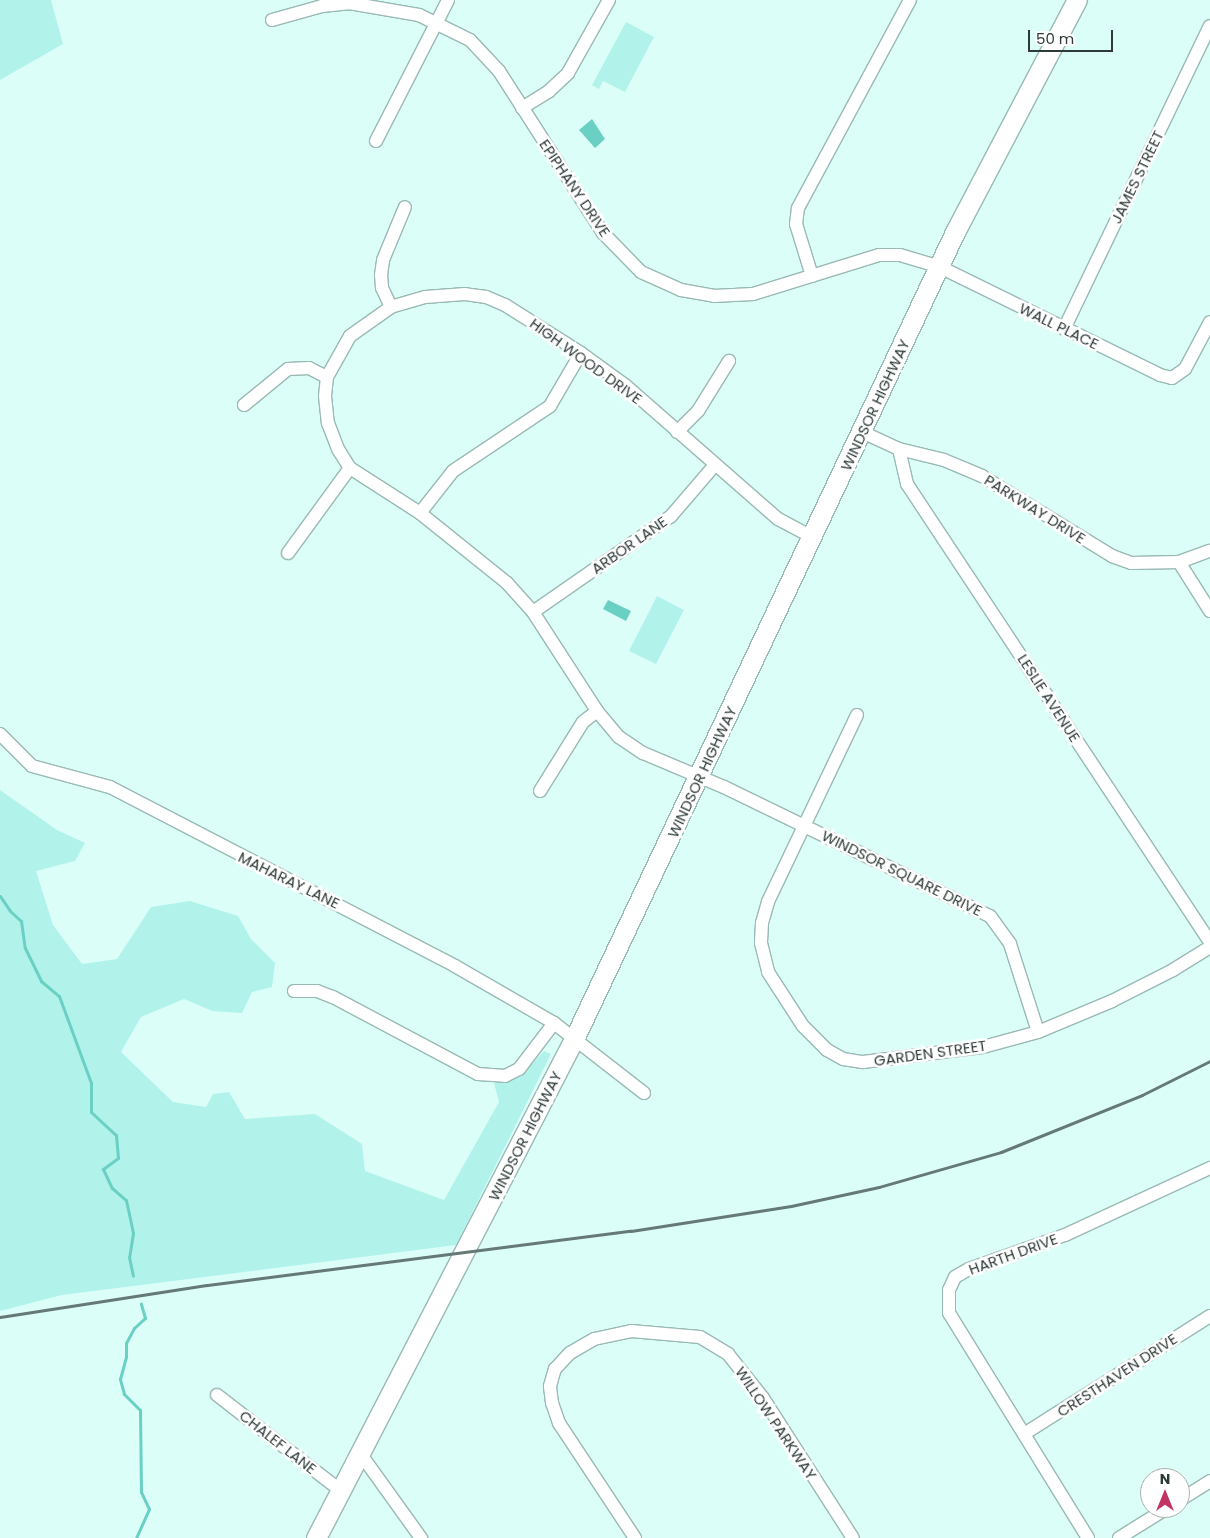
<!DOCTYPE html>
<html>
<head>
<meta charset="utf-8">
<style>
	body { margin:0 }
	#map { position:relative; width:1210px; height:1538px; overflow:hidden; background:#dcfef9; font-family:Poppins,sans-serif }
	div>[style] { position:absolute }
	.green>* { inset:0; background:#b1f3ea }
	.water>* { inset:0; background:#6bd0c4 }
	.stream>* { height:3px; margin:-1.5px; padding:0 1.5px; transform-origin:1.5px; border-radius:1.5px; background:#6bd0c4 }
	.roads { filter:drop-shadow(1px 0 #99b9b5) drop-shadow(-1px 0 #99b9b5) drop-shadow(0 1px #99b9b5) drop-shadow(0 -1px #99b9b5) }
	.minor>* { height:12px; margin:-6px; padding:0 6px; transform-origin:6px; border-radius:6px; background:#fff }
	.secondary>* { height:19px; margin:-9.5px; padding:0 9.5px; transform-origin:9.5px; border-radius:9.5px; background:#fff }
	.rail>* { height:3px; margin:-1.5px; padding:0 1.5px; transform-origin:1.5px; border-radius:1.5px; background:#657976 }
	span { translate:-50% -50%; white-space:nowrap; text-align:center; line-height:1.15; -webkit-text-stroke:5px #fff; paint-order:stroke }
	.street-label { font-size:15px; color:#2d3a38 }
	.north { position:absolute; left:1140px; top:1468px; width:50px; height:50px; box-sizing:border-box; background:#fff; border:1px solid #abb0af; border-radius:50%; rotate:0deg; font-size:14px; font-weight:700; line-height:20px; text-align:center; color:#2d3a38 }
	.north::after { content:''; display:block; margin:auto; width:18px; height:22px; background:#c13466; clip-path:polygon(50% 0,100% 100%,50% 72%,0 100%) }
	.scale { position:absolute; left:1028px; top:30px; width:85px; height:22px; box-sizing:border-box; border:2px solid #2d3a38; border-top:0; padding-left:6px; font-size:15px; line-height:18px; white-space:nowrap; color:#2d3a38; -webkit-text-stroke:4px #fff; paint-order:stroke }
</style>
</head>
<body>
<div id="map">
	<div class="green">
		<div style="clip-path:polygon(0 0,51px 0,63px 44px,0 80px)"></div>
		<div style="clip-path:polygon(626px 22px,654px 37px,625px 92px,603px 81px,599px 89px,592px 85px)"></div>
		<div style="clip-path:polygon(657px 596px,684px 610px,656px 664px,629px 651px)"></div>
		<div style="clip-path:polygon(0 790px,57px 830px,85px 843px,75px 861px,36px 871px,53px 925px,82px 964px,117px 959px,151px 907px,190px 901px,238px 916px,251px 939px,275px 963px,272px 987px,252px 992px,242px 1013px,212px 1011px,184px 999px,141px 1017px,121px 1052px,173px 1102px,206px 1107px,213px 1094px,229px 1092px,245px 1119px,315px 1114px,362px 1144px,365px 1171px,444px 1200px,499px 1102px,494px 1083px,521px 1076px,544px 1051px,551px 1054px,456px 1245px,62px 1295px,0 1311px)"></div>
	</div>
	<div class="water">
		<div style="clip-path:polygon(592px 119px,605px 139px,595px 148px,579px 130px)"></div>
		<div style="clip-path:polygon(608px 600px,631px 611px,626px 621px,603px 609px)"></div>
	</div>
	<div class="stream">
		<div style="left:0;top:896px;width:18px;rotate:56deg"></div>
		<div style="left:10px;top:911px;width:15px;rotate:42deg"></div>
		<div style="left:21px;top:921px;width:27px;rotate:82deg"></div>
		<div style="left:25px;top:948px;width:37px;rotate:64deg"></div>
		<div style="left:41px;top:981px;width:23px;rotate:40deg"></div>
		<div style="left:59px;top:996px;width:93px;rotate:69.8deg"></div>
		<div style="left:91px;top:1083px;width:29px;rotate:90deg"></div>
		<div style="left:91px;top:1112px;width:34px;rotate:43deg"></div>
		<div style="left:116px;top:1135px;width:23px;rotate:85deg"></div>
		<div style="left:118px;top:1158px;width:19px;rotate:144deg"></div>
		<div style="left:103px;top:1169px;width:21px;rotate:65deg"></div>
		<div style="left:112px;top:1188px;width:18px;rotate:41deg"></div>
		<div style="left:126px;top:1200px;width:34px;rotate:78deg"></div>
		<div style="left:133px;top:1233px;width:24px;rotate:99deg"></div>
		<div style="left:129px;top:1257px;width:19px;rotate:78deg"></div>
		<div style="left:136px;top:1538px;width:32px;rotate:-66deg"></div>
		<div style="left:149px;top:1509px;width:19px;rotate:-115deg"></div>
		<div style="left:141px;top:1492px;width:82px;rotate:-90.7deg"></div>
		<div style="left:140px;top:1410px;width:23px;rotate:-135deg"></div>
		<div style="left:124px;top:1394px;width:16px;rotate:-105deg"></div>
		<div style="left:120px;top:1379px;width:23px;rotate:-75deg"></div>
		<div style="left:126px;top:1357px;width:14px;rotate:-90deg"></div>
		<div style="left:126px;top:1343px;width:17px;rotate:-62deg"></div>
		<div style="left:134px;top:1328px;width:15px;rotate:-42deg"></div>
		<div style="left:145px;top:1318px;width:15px;rotate:-106deg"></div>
	</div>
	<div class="roads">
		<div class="minor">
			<div style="left:272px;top:20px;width:52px;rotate:-15.6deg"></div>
			<div style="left:322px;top:6px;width:27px;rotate:-6deg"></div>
			<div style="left:349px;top:3px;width:71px;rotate:9.7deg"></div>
			<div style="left:419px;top:15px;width:57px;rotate:26.1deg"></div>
			<div style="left:470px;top:40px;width:42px;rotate:46.9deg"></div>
			<div style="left:499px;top:71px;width:193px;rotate:57.3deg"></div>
			<div style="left:603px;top:233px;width:54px;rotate:45.7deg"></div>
			<div style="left:641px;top:272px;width:44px;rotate:24.2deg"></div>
			<div style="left:681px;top:290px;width:34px;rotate:10deg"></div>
			<div style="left:714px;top:296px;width:39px;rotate:-3deg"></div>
			<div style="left:753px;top:294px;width:132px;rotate:-17.2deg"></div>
			<div style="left:879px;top:255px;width:21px"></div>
			<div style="left:900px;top:255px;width:42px;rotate:16.7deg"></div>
			<div style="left:940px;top:267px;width:245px;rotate:26.1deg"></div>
			<div style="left:1160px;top:375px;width:12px;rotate:14deg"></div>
			<div style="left:1172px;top:378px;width:16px;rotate:-35deg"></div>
			<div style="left:1185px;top:369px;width:53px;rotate:-62deg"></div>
			<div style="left:522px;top:108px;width:32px;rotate:-32deg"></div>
			<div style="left:549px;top:91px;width:26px;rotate:-43deg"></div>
			<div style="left:568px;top:73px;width:84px;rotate:-60.7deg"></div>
			<div style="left:376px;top:141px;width:158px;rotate:-62.9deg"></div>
			<div style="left:812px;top:276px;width:54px;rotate:-107.1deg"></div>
			<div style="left:796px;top:224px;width:16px;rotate:-83deg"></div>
			<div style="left:798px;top:208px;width:236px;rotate:-61.7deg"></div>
			<div style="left:391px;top:307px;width:21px;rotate:-115deg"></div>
			<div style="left:382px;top:288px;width:13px;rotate:-94deg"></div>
			<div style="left:381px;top:275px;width:15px;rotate:-82deg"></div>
			<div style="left:383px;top:260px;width:57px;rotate:-67.5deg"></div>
			<div style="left:1064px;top:329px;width:336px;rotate:-64.3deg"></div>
			<div style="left:244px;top:405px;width:57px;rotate:-39.3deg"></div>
			<div style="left:288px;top:369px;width:21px;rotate:-3deg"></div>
			<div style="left:309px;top:368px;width:20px;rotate:27deg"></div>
			<div style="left:677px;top:432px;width:30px;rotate:-45deg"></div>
			<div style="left:698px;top:411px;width:59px;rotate:-58.2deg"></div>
			<div style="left:862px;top:432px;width:41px;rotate:24.7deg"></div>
			<div style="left:899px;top:449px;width:46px;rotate:13.7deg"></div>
			<div style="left:944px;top:460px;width:41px;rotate:22.8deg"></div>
			<div style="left:982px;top:476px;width:153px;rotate:31.6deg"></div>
			<div style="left:1112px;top:556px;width:20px;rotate:20deg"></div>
			<div style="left:1131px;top:563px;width:48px;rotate:-1.2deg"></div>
			<div style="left:1179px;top:562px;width:33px;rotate:-20deg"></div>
			<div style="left:899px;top:449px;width:36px;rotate:77deg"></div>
			<div style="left:907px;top:484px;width:549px;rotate:56.51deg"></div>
			<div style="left:420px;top:513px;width:53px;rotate:-51.8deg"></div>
			<div style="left:453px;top:471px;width:117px;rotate:-33.8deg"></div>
			<div style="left:550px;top:406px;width:61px;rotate:-59.7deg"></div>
			<div style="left:812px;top:537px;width:38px;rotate:-152deg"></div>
			<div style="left:778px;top:519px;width:203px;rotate:-138.8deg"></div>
			<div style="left:625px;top:385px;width:54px;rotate:-144deg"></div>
			<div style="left:581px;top:353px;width:90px;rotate:-147.7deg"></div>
			<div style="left:505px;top:305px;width:21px;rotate:-157deg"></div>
			<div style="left:486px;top:297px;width:21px;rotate:-172deg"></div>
			<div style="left:465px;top:294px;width:40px;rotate:175.7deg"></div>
			<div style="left:425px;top:297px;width:35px;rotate:164deg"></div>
			<div style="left:391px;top:307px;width:50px;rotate:144.7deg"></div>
			<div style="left:350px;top:336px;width:47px;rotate:119.3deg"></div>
			<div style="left:327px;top:377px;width:19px;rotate:96deg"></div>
			<div style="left:325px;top:396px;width:27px;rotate:84deg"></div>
			<div style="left:328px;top:423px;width:28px;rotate:69deg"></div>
			<div style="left:338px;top:449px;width:22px;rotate:58deg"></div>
			<div style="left:350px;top:468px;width:83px;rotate:32.7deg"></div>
			<div style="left:420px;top:513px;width:112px;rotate:38.8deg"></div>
			<div style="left:507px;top:583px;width:39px;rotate:48deg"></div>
			<div style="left:533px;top:612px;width:118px;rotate:57.1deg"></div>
			<div style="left:597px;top:711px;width:34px;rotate:50deg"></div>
			<div style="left:619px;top:737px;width:29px;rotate:34deg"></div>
			<div style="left:643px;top:753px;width:88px;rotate:22.8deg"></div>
			<div style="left:724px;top:787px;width:296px;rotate:25.9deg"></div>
			<div style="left:990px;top:916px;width:34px;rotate:54deg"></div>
			<div style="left:1010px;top:944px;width:92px;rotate:72.3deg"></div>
			<div style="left:288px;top:553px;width:105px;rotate:-53.9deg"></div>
			<div style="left:1179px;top:562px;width:58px;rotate:57.7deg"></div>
			<div style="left:533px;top:612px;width:168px;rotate:-34.8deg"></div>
			<div style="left:671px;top:516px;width:66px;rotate:-49.3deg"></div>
			<div style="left:857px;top:715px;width:207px;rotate:115.5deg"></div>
			<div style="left:768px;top:902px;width:22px;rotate:106deg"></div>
			<div style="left:762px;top:923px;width:20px;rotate:93deg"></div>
			<div style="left:761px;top:943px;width:30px;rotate:76deg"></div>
			<div style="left:768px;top:972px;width:64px;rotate:57.1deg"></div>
			<div style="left:803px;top:1026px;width:34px;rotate:45deg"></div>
			<div style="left:827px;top:1050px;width:18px;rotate:29deg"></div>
			<div style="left:843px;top:1059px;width:20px;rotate:9deg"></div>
			<div style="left:863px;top:1062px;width:121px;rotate:-7.1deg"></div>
			<div style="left:983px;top:1047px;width:57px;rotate:-15.3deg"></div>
			<div style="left:1038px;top:1032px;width:80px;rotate:-22.7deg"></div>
			<div style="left:1112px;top:1001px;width:68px;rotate:-26.9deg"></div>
			<div style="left:1173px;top:970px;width:44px;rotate:-31.9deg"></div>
			<div style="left:0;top:734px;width:45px;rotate:45deg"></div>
			<div style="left:32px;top:766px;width:81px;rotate:15.1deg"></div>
			<div style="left:110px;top:787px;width:389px;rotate:27.4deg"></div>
			<div style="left:455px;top:966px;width:114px;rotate:29.9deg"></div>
			<div style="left:554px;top:1023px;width:114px;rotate:37.9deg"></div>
			<div style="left:540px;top:791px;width:81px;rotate:-58.1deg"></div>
			<div style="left:583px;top:722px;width:18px;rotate:-38deg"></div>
			<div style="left:294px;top:991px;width:23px"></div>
			<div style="left:317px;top:991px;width:17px;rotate:21deg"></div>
			<div style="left:333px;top:997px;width:164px;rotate:28deg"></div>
			<div style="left:478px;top:1074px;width:27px;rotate:4deg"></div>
			<div style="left:505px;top:1076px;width:16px;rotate:-27deg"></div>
			<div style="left:519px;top:1069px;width:58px;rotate:-52.7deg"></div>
			<div style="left:217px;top:1395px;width:155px;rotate:37.7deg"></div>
			<div style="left:1024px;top:1434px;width:220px;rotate:-32.4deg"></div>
			<div style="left:360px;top:1453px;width:105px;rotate:54.3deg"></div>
			<div style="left:1180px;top:1500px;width:36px;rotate:-32deg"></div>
			<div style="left:635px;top:1538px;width:138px;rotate:-123.5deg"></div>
			<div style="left:559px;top:1423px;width:21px;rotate:-109deg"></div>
			<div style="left:552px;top:1403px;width:17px;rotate:-97deg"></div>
			<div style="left:550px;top:1386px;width:18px;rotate:-74deg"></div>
			<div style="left:555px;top:1369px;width:22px;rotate:-47deg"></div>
			<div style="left:570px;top:1353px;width:28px;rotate:-30deg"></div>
			<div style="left:594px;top:1339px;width:38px;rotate:-12deg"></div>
			<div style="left:631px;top:1331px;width:69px;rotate:5deg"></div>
			<div style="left:700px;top:1337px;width:33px;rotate:31deg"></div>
			<div style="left:728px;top:1354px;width:56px;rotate:51.5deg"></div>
			<div style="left:763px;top:1398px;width:166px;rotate:57.3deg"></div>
			<div style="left:1088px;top:1538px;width:264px;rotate:-121.7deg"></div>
			<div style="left:949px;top:1313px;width:23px;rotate:-90deg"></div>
			<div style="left:949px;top:1290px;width:14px;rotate:-65deg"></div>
			<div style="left:955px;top:1277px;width:16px;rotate:-30deg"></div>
			<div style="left:969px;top:1269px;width:102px;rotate:-19.5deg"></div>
			<div style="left:1065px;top:1235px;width:160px;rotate:-24.8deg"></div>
			<div style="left:1119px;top:1538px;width:57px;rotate:-32deg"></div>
		</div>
		<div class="secondary">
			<div style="left:316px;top:1538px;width:564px;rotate:-62.66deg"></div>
			<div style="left:575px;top:1037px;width:890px;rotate:-64.73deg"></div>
			<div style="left:955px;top:232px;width:262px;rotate:-62.3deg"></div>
		</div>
	</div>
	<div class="rail">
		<div style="left:0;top:1317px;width:209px;rotate:-8.8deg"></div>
		<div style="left:207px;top:1285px;width:427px;rotate:-7.3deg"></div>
		<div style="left:631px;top:1231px;width:162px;rotate:-8.9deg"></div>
		<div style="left:791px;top:1206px;width:90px;rotate:-12.2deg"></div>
		<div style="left:879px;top:1187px;width:127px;rotate:-16deg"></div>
		<div style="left:1001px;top:1152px;width:152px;rotate:-22deg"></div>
		<div style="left:1142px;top:1095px;width:76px;rotate:-26.6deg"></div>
	</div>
	<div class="street-label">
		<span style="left:1137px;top:177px;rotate:-64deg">JAMES STREET</span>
		<span style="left:575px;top:188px;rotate:56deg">EPIPHANY DRIVE</span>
		<span style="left:1059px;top:326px;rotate:26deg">WALL PLACE</span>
		<span style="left:586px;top:361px;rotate:36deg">HIGH WOOD DRIVE</span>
		<span style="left:875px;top:405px;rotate:-65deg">WINDSOR HIGHWAY</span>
		<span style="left:1035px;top:509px;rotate:32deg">PARKWAY DRIVE</span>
		<span style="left:629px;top:545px;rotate:-35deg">ARBOR LANE</span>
		<span style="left:1049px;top:698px;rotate:57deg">LESLIE AVENUE</span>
		<span style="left:702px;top:772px;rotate:-65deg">WINDSOR HIGHWAY</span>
		<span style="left:902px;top:873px;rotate:26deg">WINDSOR SQUARE DRIVE</span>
		<span style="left:289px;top:880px;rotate:26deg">MAHARAY LANE</span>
		<span style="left:930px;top:1053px;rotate:-8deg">GARDEN STREET</span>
		<span style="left:525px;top:1136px;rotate:-63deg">WINDSOR HIGHWAY</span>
		<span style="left:1013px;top:1254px;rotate:-20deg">HARTH DRIVE</span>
		<span style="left:1117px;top:1375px;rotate:-33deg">CRESTHAVEN DRIVE</span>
		<span style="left:776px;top:1423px;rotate:56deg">WILLOW PARKWAY</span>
		<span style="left:278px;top:1442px;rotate:38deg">CHALEF LANE</span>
	</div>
	<div class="north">N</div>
	<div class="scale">50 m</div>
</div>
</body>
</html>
